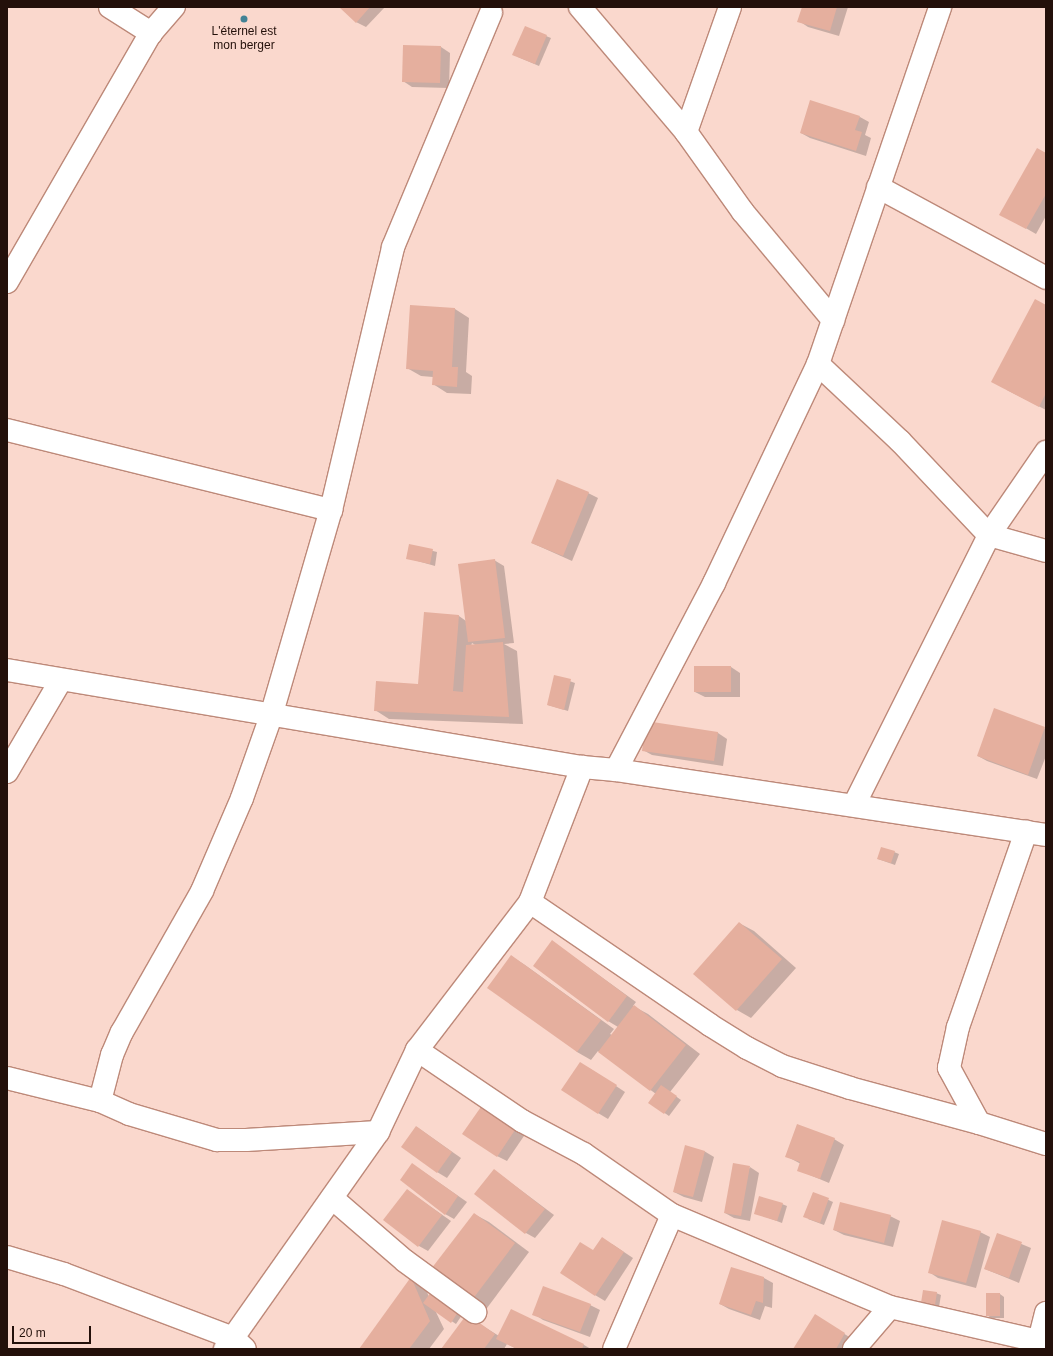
<!DOCTYPE html>
<html>
<head>
<meta charset="utf-8">
<style>
	body { margin:0 }
	#map { position:relative; width:1053px; height:1356px; overflow:hidden; background:#fad8cd; font-family:Helvetica,sans-serif }
	div>[style] { position:absolute }
	.shadow>* { inset:0; background:#0003 }
	.building>* { inset:0; background:#e5af9e }
	.roads { filter:drop-shadow(1px 0 #bd8979) drop-shadow(-1px 0 #bd8979) drop-shadow(0 1px #bd8979) drop-shadow(0 -1px #bd8979) }
	.street>* { height:22px; margin:-11px; padding:0 11px; transform-origin:11px; border-radius:11px; background:#fff }
	.secondary>* { height:22px; margin:-11px; padding:0 11px; transform-origin:11px; border-radius:11px; background:#fff }
	.dots>* { width:11px; height:11px; translate:-50% -50%; box-sizing:border-box; border:2px solid #fad8cd; border-radius:50% }
	span { translate:-50% -50%; white-space:nowrap; text-align:center; line-height:1.15; -webkit-text-stroke:3px #fad8cd; paint-order:stroke }
	.poi-label { font-size:12px; color:#23100a }
	.frame { position:absolute; inset:0; border:8px solid #23100a; pointer-events:none }
	.scale { position:absolute; left:12px; top:1326px; width:79px; height:18px; box-sizing:border-box; border:2px solid #23100a; border-top:0; padding-left:5px; font-size:12px; line-height:14px; white-space:nowrap; color:#23100a; -webkit-text-stroke:3px #fad8cd; paint-order:stroke }
</style>
</head>
<body>
<div id="map">
	<div class="shadow">
		<div style="clip-path:polygon(341px 7px,385px 7px,366px 27px,356px 22px)"></div>
		<div style="clip-path:polygon(803px 7px,848px 7px,839px 36px,808px 27px,799px 21px)"></div>
		<div style="clip-path:polygon(546px 36px,551px 38px,539px 66px,518px 57px)"></div>
		<div style="clip-path:polygon(441px 47px,450px 53px,449px 88px,412px 87px,403px 81px)"></div>
		<div style="clip-path:polygon(860px 117px,869px 122px,865px 135px,871px 138px,866px 156px,810px 138px,801px 133px)"></div>
		<div style="clip-path:polygon(1046px 154px,1046px 216px,1036px 234px,1001px 214px)"></div>
		<div style="clip-path:polygon(411px 306px,455px 309px,469px 318px,466px 372px,472px 376px,471px 394px,447px 393px,433px 384px,433px 377px,421px 376px,407px 368px)"></div>
		<div style="clip-path:polygon(1046px 306px,1046px 410px,1007px 390px)"></div>
		<div style="clip-path:polygon(588px 493px,598px 498px,572px 561px,532px 543px)"></div>
		<div style="clip-path:polygon(410px 545px,437px 552px,435px 566px,407px 558px)"></div>
		<div style="clip-path:polygon(evenodd,494px 560px,504px 566px,514px 643px,504px 644px,517px 651px,523px 724px,389px 719px,375px 710px,419px 685px,425px 614px,459px 616px,466px 621px,494px 560px,472px 643px,477px 646px,471px 646px,472px 643px)"></div>
		<div style="clip-path:polygon(731px 667px,740px 673px,740px 697px,705px 697px,695px 692px)"></div>
		<div style="clip-path:polygon(555px 676px,575px 683px,568px 711px,548px 705px)"></div>
		<div style="clip-path:polygon(995px 710px,1046px 729px,1046px 756px,1037px 779px,987px 761px,978px 756px)"></div>
		<div style="clip-path:polygon(647px 723px,718px 733px,727px 739px,723px 766px,652px 755px,643px 750px)"></div>
		<div style="clip-path:polygon(894px 852px,899px 854px,895px 865px,878px 859px)"></div>
		<div style="clip-path:polygon(739px 923px,754px 931px,796px 968px,751px 1018px,737px 1010px,695px 974px)"></div>
		<div style="clip-path:polygon(553px 942px,636px 1002px,633px 1006px,648px 1014px,700px 1054px,670px 1092px,681px 1100px,669px 1116px,650px 1103px,656px 1094px,598px 1051px,591px 1060px,577px 1052px,511px 956px,525px 965px,614px 1029px,610px 1034px,612px 1035px,618px 1027px,608px 1021px)"></div>
		<div style="clip-path:polygon(589px 1068px,625px 1092px,608px 1119px,598px 1113px)"></div>
		<div style="clip-path:polygon(492px 1110px,526px 1133px,507px 1161px,497px 1156px)"></div>
		<div style="clip-path:polygon(417px 1127px,461px 1158px,447px 1178px,437px 1172px)"></div>
		<div style="clip-path:polygon(834px 1139px,844px 1145px,829px 1183px,798px 1170px,801px 1164px,786px 1156px)"></div>
		<div style="clip-path:polygon(704px 1151px,714px 1157px,702px 1202px,684px 1197px,674px 1192px)"></div>
		<div style="clip-path:polygon(750px 1167px,759px 1173px,750px 1221px,734px 1218px,725px 1213px)"></div>
		<div style="clip-path:polygon(421px 1170px,467px 1202px,454px 1219px,445px 1214px)"></div>
		<div style="clip-path:polygon(494px 1170px,554px 1215px,535px 1238px,526px 1233px)"></div>
		<div style="clip-path:polygon(407px 1190px,451px 1221px,428px 1251px,419px 1246px)"></div>
		<div style="clip-path:polygon(813px 1193px,833px 1202px,824px 1225px,808px 1219px)"></div>
		<div style="clip-path:polygon(782px 1204px,787px 1206px,782px 1223px,755px 1213px)"></div>
		<div style="clip-path:polygon(474px 1214px,489px 1222px,529px 1252px,484px 1312px,470px 1303px)"></div>
		<div style="clip-path:polygon(890px 1216px,900px 1221px,893px 1247px,844px 1235px,834px 1230px)"></div>
		<div style="clip-path:polygon(980px 1232px,990px 1237px,976px 1288px,938px 1278px,929px 1272px)"></div>
		<div style="clip-path:polygon(998px 1234px,1031px 1248px,1019px 1283px,985px 1269px)"></div>
		<div style="clip-path:polygon(612px 1244px,633px 1258px,605px 1301px,595px 1295px,594px 1251px)"></div>
		<div style="clip-path:polygon(764px 1278px,773px 1283px,772px 1308px,765px 1306px,760px 1320px,729px 1309px,720px 1304px)"></div>
		<div style="clip-path:polygon(411px 1279px,425px 1287px,429px 1297px,462px 1315px,456px 1324px,435px 1310px,444px 1329px,429px 1349px,360px 1349px)"></div>
		<div style="clip-path:polygon(936px 1293px,941px 1295px,939px 1307px,922px 1302px)"></div>
		<div style="clip-path:polygon(1000px 1294px,1004px 1297px,1004px 1318px,991px 1318px,987px 1315px)"></div>
		<div style="clip-path:polygon(590px 1305px,600px 1310px,590px 1337px,543px 1320px,534px 1314px)"></div>
		<div style="clip-path:polygon(511px 1310px,584px 1345px,591px 1349px,517px 1349px,507px 1344px,504px 1349px,442px 1349px,467px 1316px,499px 1336px)"></div>
		<div style="clip-path:polygon(824px 1321px,854px 1340px,848px 1349px,794px 1349px)"></div>
	</div>
	<div class="building">
		<div style="clip-path:polygon(339px 7px,370px 7px,356px 23px)"></div>
		<div style="clip-path:polygon(802px 7px,837px 7px,830px 31px,797px 22px)"></div>
		<div style="clip-path:polygon(525px 26px,547px 35px,535px 64px,512px 55px)"></div>
		<div style="clip-path:polygon(403px 45px,441px 46px,440px 83px,402px 82px)"></div>
		<div style="clip-path:polygon(810px 100px,860px 116px,855px 130px,862px 132px,856px 151px,800px 133px)"></div>
		<div style="clip-path:polygon(1037px 148px,1046px 153px,1046px 194px,1026px 229px,999px 215px)"></div>
		<div style="clip-path:polygon(1035px 299px,1046px 305px,1046px 393px,1039px 407px,991px 382px)"></div>
		<div style="clip-path:polygon(410px 305px,455px 308px,452px 367px,458px 367px,457px 387px,432px 385px,433px 371px,406px 369px)"></div>
		<div style="clip-path:polygon(557px 479px,589px 492px,563px 556px,531px 543px)"></div>
		<div style="clip-path:polygon(409px 544px,433px 549px,430px 564px,406px 559px)"></div>
		<div style="clip-path:polygon(495px 559px,505px 638px,468px 642px,458px 564px)"></div>
		<div style="clip-path:polygon(424px 612px,459px 615px,453px 691px,463px 692px,466px 645px,503px 642px,509px 717px,374px 711px,376px 681px,418px 684px)"></div>
		<div style="clip-path:polygon(694px 666px,731px 666px,731px 692px,694px 692px)"></div>
		<div style="clip-path:polygon(554px 675px,571px 679px,564px 710px,547px 705px)"></div>
		<div style="clip-path:polygon(994px 708px,1045px 727px,1028px 775px,977px 756px)"></div>
		<div style="clip-path:polygon(646px 721px,718px 732px,714px 761px,642px 751px)"></div>
		<div style="clip-path:polygon(881px 847px,895px 851px,891px 863px,877px 859px)"></div>
		<div style="clip-path:polygon(739px 922px,782px 959px,736px 1011px,693px 974px)"></div>
		<div style="clip-path:polygon(552px 940px,627px 996px,608px 1022px,533px 966px)"></div>
		<div style="clip-path:polygon(511px 955px,601px 1020px,577px 1052px,487px 988px)"></div>
		<div style="clip-path:polygon(634px 1005px,686px 1045px,650px 1091px,598px 1052px)"></div>
		<div style="clip-path:polygon(580px 1062px,617px 1085px,598px 1114px,561px 1090px)"></div>
		<div style="clip-path:polygon(661px 1085px,677px 1096px,664px 1114px,648px 1103px)"></div>
		<div style="clip-path:polygon(483px 1104px,517px 1127px,497px 1157px,462px 1134px)"></div>
		<div style="clip-path:polygon(797px 1124px,835px 1138px,820px 1179px,797px 1171px,800px 1162px,785px 1157px)"></div>
		<div style="clip-path:polygon(416px 1126px,452px 1152px,437px 1173px,401px 1147px)"></div>
		<div style="clip-path:polygon(685px 1145px,705px 1151px,693px 1197px,673px 1192px)"></div>
		<div style="clip-path:polygon(412px 1163px,458px 1196px,445px 1215px,400px 1180px)"></div>
		<div style="clip-path:polygon(733px 1163px,750px 1166px,741px 1216px,724px 1213px)"></div>
		<div style="clip-path:polygon(494px 1169px,545px 1209px,525px 1234px,474px 1194px)"></div>
		<div style="clip-path:polygon(407px 1189px,442px 1215px,418px 1247px,383px 1220px)"></div>
		<div style="clip-path:polygon(813px 1192px,829px 1198px,820px 1223px,803px 1217px)"></div>
		<div style="clip-path:polygon(759px 1196px,783px 1203px,777px 1221px,754px 1214px)"></div>
		<div style="clip-path:polygon(840px 1202px,891px 1215px,884px 1243px,833px 1230px)"></div>
		<div style="clip-path:polygon(474px 1213px,515px 1243px,469px 1304px,428px 1273px)"></div>
		<div style="clip-path:polygon(942px 1220px,981px 1231px,966px 1283px,928px 1273px)"></div>
		<div style="clip-path:polygon(997px 1233px,1022px 1242px,1009px 1278px,984px 1269px)"></div>
		<div style="clip-path:polygon(602px 1237px,624px 1252px,595px 1296px,560px 1273px,580px 1242px,593px 1250px)"></div>
		<div style="clip-path:polygon(731px 1267px,764px 1277px,763px 1303px,756px 1301px,751px 1315px,719px 1304px)"></div>
		<div style="clip-path:polygon(411px 1277px,430px 1321px,409px 1349px,359px 1349px)"></div>
		<div style="clip-path:polygon(543px 1286px,591px 1304px,580px 1332px,532px 1315px)"></div>
		<div style="clip-path:polygon(923px 1290px,937px 1292px,935px 1305px,921px 1303px)"></div>
		<div style="clip-path:polygon(431px 1292px,458px 1312px,451px 1323px,423px 1303px)"></div>
		<div style="clip-path:polygon(986px 1293px,1000px 1293px,1000px 1316px,986px 1316px)"></div>
		<div style="clip-path:polygon(511px 1309px,584px 1344px,582px 1349px,517px 1349px,496px 1339px)"></div>
		<div style="clip-path:polygon(467px 1314px,495px 1334px,484px 1349px,441px 1349px)"></div>
		<div style="clip-path:polygon(815px 1314px,845px 1333px,836px 1349px,793px 1349px)"></div>
	</div>
	<div class="roads">
		<div class="street">
			<div style="left:110px;top:7px;width:49px;rotate:32.4deg"></div>
			<div style="left:580px;top:7px;width:164px;rotate:49.7deg"></div>
			<div style="left:686px;top:132px;width:98px;rotate:54.5deg"></div>
			<div style="left:743px;top:212px;width:141px;rotate:50.2deg"></div>
			<div style="left:686px;top:132px;width:133px;rotate:-70.6deg"></div>
			<div style="left:878px;top:187px;width:191px;rotate:28.4deg"></div>
			<div style="left:7px;top:282px;width:288px;rotate:-60deg"></div>
			<div style="left:151px;top:33px;width:35px;rotate:-49deg"></div>
			<div style="left:818px;top:364px;width:112px;rotate:43.2deg"></div>
			<div style="left:900px;top:441px;width:129px;rotate:46.6deg"></div>
			<div style="left:989px;top:535px;width:59px;rotate:15.7deg"></div>
			<div style="left:7px;top:430px;width:334px;rotate:13.9deg"></div>
			<div style="left:7px;top:670px;width:583px;rotate:9.58deg"></div>
			<div style="left:582px;top:767px;width:34px;rotate:5deg"></div>
			<div style="left:616px;top:770px;width:435px;rotate:8.6deg"></div>
			<div style="left:616px;top:770px;width:211px;rotate:-62.3deg"></div>
			<div style="left:714px;top:583px;width:242px;rotate:-64.6deg"></div>
			<div style="left:818px;top:364px;width:377px;rotate:-71.1deg"></div>
			<div style="left:7px;top:772px;width:107px;rotate:-59.6deg"></div>
			<div style="left:854px;top:805px;width:302px;rotate:-63.4deg"></div>
			<div style="left:989px;top:535px;width:101px;rotate:-55.5deg"></div>
			<div style="left:530px;top:902px;width:218px;rotate:34.3deg"></div>
			<div style="left:710px;top:1025px;width:44px;rotate:31.9deg"></div>
			<div style="left:747px;top:1048px;width:39px;rotate:27deg"></div>
			<div style="left:782px;top:1066px;width:71px;rotate:17.9deg"></div>
			<div style="left:850px;top:1088px;width:134px;rotate:15.2deg"></div>
			<div style="left:979px;top:1123px;width:70px;rotate:17.4deg"></div>
			<div style="left:417px;top:1050px;width:127px;rotate:34.1deg"></div>
			<div style="left:522px;top:1121px;width:70px;rotate:28deg"></div>
			<div style="left:584px;top:1154px;width:107px;rotate:34.7deg"></div>
			<div style="left:672px;top:1215px;width:237px;rotate:22.9deg"></div>
			<div style="left:890px;top:1307px;width:153px;rotate:12.9deg"></div>
			<div style="left:7px;top:1078px;width:96px;rotate:13.9deg"></div>
			<div style="left:100px;top:1101px;width:32px;rotate:24deg"></div>
			<div style="left:129px;top:1114px;width:92px;rotate:16.5deg"></div>
			<div style="left:217px;top:1140px;width:29px"></div>
			<div style="left:246px;top:1140px;width:132px;rotate:-3.5deg"></div>
			<div style="left:100px;top:1101px;width:48px;rotate:-75.4deg"></div>
			<div style="left:112px;top:1055px;width:25px;rotate:-67deg"></div>
			<div style="left:122px;top:1032px;width:162px;rotate:-60.4deg"></div>
			<div style="left:202px;top:891px;width:101px;rotate:-66.7deg"></div>
			<div style="left:242px;top:798px;width:87px;rotate:-70.5deg"></div>
			<div style="left:271px;top:716px;width:215px;rotate:-73.8deg"></div>
			<div style="left:331px;top:510px;width:270px;rotate:-76.7deg"></div>
			<div style="left:393px;top:247px;width:254px;rotate:-67.3deg"></div>
			<div style="left:979px;top:1123px;width:63px;rotate:-118.6deg"></div>
			<div style="left:949px;top:1068px;width:42px;rotate:-77.6deg"></div>
			<div style="left:958px;top:1027px;width:207px;rotate:-70.8deg"></div>
			<div style="left:332px;top:1198px;width:96px;rotate:40.8deg"></div>
			<div style="left:405px;top:1261px;width:87px;rotate:36.1deg"></div>
			<div style="left:7px;top:1257px;width:59px;rotate:16.6deg"></div>
			<div style="left:64px;top:1274px;width:181px;rotate:20.7deg"></div>
			<div style="left:233px;top:1338px;width:16px;rotate:43deg"></div>
			<div style="left:225px;top:1349px;width:266px;rotate:-54.8deg"></div>
			<div style="left:378px;top:1132px;width:91px;rotate:-64.6deg"></div>
			<div style="left:417px;top:1050px;width:186px;rotate:-52.6deg"></div>
			<div style="left:530px;top:902px;width:145px;rotate:-68.9deg"></div>
			<div style="left:614px;top:1349px;width:146px;rotate:-66.6deg"></div>
			<div style="left:854px;top:1349px;width:55px;rotate:-49.4deg"></div>
		</div>
		<div class="secondary">
			<div style="left:1040px;top:1349px;width:8px;rotate:-97deg"></div>
			<div style="left:1039px;top:1341px;width:29px;rotate:-76deg"></div>
		</div>
	</div>
	<div class="dots">
		<div style="left:244px;top:19px;background:#428295"></div>
	</div>
	<div class="poi-label">
		<span style="left:244px;top:39px">L'éternel est<br>mon berger</span>
	</div>
	<div class="frame"></div>
	<div class="scale">20 m</div>
</div>
</body>
</html>
